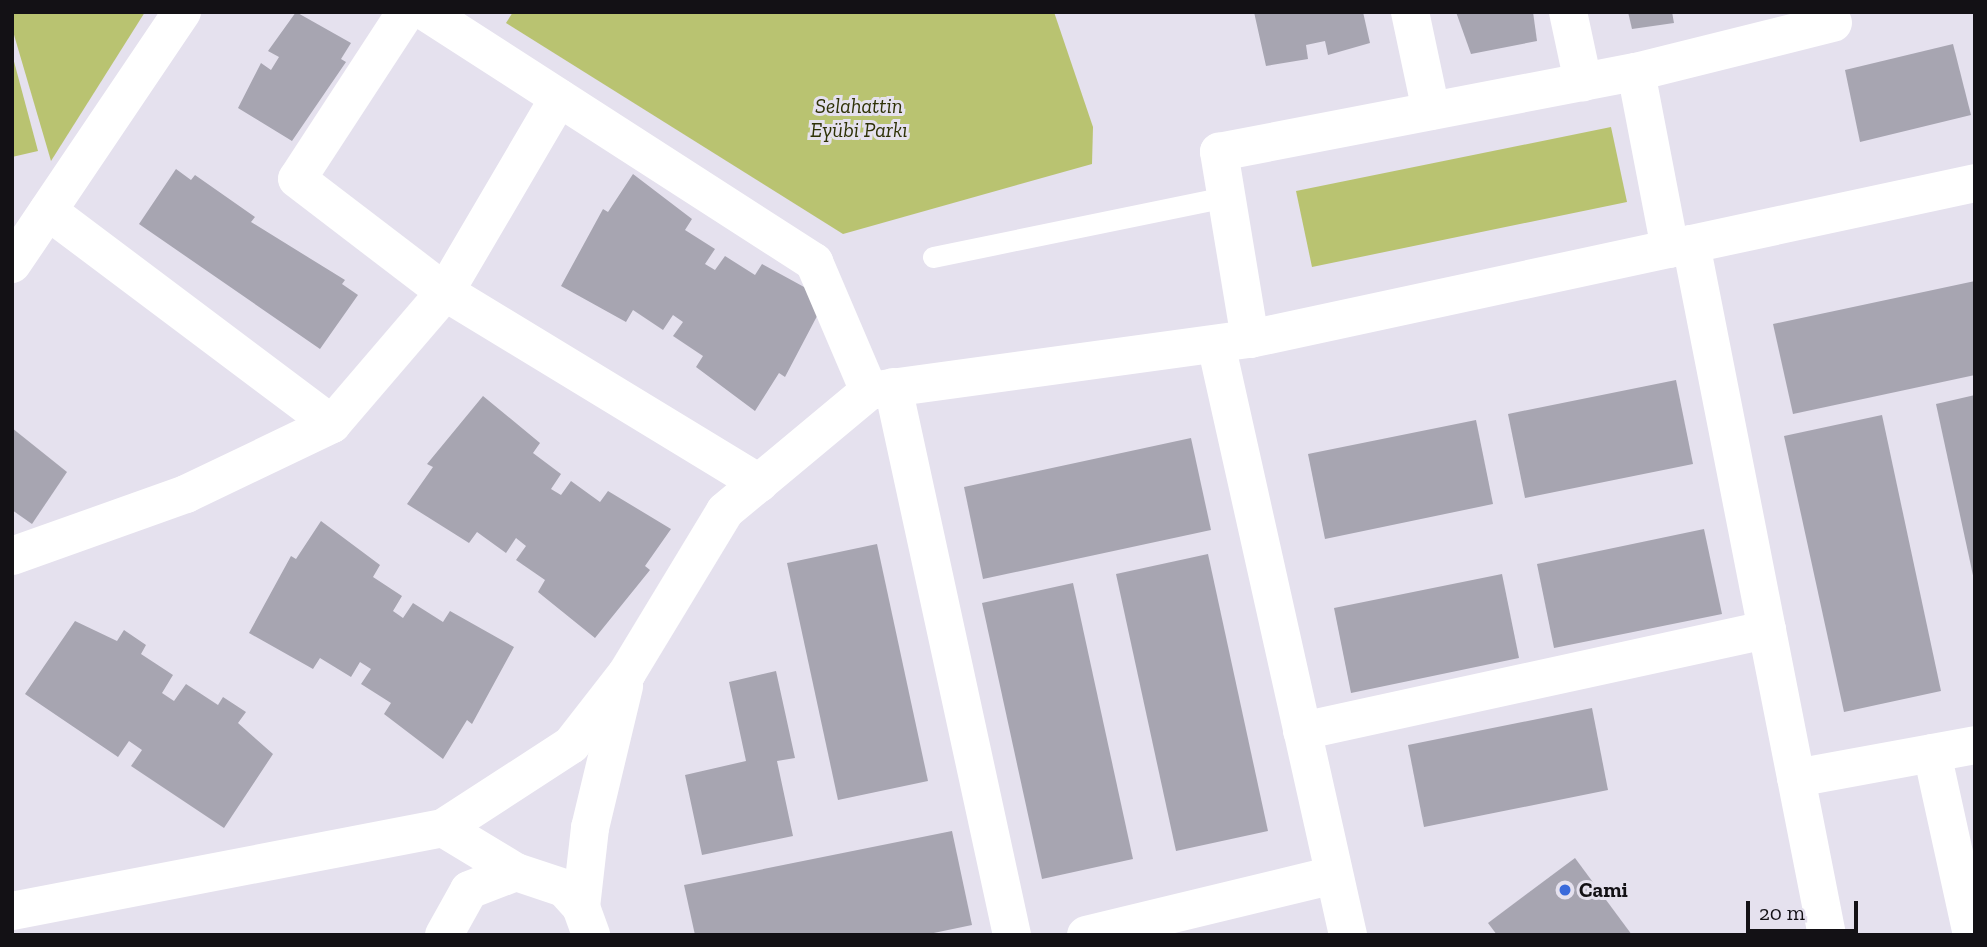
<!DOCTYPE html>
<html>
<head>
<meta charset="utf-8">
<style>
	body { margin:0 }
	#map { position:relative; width:1987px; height:947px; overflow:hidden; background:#e5e1ee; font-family:"Zilla Slab",serif }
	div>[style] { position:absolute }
	.green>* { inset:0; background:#b9c371 }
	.building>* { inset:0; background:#a7a5b1 }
	.service>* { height:21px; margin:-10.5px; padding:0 10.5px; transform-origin:10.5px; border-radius:10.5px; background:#fff }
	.minor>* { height:38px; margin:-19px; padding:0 19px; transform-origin:19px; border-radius:19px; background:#fff }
	.tertiary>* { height:38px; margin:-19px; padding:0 19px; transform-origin:19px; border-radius:19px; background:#fff }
	.dots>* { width:19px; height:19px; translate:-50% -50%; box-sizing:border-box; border:4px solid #e5e1ee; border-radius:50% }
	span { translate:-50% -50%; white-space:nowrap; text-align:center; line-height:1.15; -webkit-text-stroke:6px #e5e1ee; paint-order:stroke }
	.park-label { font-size:21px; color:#2e3106; font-style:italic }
	.poi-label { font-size:21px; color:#131115; font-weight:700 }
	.left { translate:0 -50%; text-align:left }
	.frame { position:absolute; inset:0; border:14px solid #131115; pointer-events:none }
	.scale { position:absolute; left:1746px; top:901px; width:112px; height:32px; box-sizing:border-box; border:4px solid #131115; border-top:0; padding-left:9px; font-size:21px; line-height:24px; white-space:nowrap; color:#131115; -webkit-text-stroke:5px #e5e1ee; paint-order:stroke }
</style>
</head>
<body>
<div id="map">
	<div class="green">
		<div style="clip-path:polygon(12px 12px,145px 12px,51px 161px,12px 28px)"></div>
		<div style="clip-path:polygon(513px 12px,1054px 12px,1093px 127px,1092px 164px,843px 234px,506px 23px)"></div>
		<div style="clip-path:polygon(12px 54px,38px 151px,12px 157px)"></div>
		<div style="clip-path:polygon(1611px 127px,1627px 202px,1312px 267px,1296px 191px)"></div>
	</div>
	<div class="building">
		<div style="clip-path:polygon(296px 12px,351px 43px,341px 59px,346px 62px,292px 141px,238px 108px,261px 63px,271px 70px,279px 57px,268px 51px)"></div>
		<div style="clip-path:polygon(1254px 12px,1363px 12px,1370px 43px,1328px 55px,1325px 41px,1306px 45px,1308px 59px,1266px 66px)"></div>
		<div style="clip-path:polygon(1456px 12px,1533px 12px,1537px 41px,1471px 54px)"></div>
		<div style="clip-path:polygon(1628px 12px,1672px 12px,1674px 23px,1632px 29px)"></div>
		<div style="clip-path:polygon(1953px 44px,1971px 115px,1860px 142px,1845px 70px)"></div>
		<div style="clip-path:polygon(176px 169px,191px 180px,195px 175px,255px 217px,251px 222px,345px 280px,342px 284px,358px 295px,320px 349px,139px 224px)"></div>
		<div style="clip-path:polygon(633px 174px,692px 219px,685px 230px,715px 249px,705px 264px,715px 270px,725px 256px,755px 275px,762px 264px,826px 299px,785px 377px,779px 373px,755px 411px,696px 367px,703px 356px,673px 336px,683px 322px,673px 315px,663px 330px,633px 310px,626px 322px,561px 286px,603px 209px,608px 212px)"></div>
		<div style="clip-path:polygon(1975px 281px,1975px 375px,1793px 414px,1773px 324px)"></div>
		<div style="clip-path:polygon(1676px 380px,1693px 464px,1525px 498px,1508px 414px)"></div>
		<div style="clip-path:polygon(1975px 395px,1975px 580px,1974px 580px,1936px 404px)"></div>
		<div style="clip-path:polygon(483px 396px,540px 443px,533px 453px,561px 474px,551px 489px,561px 495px,571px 481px,600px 502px,608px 491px,671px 529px,645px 566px,650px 570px,595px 638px,538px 592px,545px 580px,516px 560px,526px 546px,516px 538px,506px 553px,477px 532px,469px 543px,407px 504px,433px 467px,427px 464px)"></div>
		<div style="clip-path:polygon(1882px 415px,1941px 691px,1844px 712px,1784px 436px)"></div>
		<div style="clip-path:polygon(1476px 420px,1493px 504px,1325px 539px,1308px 454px)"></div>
		<div style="clip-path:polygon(12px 428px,67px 472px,32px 524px,12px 510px)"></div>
		<div style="clip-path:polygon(1191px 438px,1211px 530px,983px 579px,964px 487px)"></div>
		<div style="clip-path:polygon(321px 521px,380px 565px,373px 577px,402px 596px,393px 611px,403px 618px,413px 603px,443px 622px,450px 611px,514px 647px,472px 724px,467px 720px,443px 759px,384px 714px,391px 703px,361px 684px,371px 669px,360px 662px,351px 677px,320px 658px,313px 669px,249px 633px,291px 556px,296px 559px)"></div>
		<div style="clip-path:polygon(1704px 529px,1722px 614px,1554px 648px,1537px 564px)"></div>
		<div style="clip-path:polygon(877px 544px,928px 781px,838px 800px,787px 563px)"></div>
		<div style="clip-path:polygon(1208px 554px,1268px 831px,1176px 851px,1116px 574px)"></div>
		<div style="clip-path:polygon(1502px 574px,1519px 658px,1351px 693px,1334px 608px)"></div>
		<div style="clip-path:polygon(1073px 583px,1133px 859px,1042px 879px,982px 603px)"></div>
		<div style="clip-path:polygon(75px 621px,117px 641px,124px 630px,146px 645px,141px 654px,173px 675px,162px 693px,174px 701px,186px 684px,218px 705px,223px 697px,246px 712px,238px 723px,273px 754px,224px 828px,131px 766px,142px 750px,129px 741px,118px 757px,25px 694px)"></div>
		<div style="clip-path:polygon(776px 671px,795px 758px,777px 761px,793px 836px,702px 855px,685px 775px,746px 761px,729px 682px)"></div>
		<div style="clip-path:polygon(1592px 708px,1608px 790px,1424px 827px,1408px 745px)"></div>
		<div style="clip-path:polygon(952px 831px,972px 925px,924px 935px,695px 935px,684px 885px)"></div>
		<div style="clip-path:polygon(1575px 858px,1632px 935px,1497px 935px,1488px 923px)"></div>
	</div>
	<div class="service">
		<div style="left:933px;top:257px;width:299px;rotate:-11.6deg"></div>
	</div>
	<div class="minor">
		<div style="left:406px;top:12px;width:199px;rotate:123.1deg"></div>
		<div style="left:297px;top:179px;width:186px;rotate:37.4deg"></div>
		<div style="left:445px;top:292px;width:225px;rotate:-59.6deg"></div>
		<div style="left:426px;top:12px;width:462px;rotate:32.8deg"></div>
		<div style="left:814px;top:262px;width:140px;rotate:66.9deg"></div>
		<div style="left:1410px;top:12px;width:101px;rotate:78deg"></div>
		<div style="left:1568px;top:12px;width:72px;rotate:77.9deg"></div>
		<div style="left:1636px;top:72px;width:180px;rotate:79.1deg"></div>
		<div style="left:48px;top:211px;width:355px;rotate:36.9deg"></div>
		<div style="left:1691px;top:244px;width:704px;rotate:78.87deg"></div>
		<div style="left:12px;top:264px;width:304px;rotate:-56deg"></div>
		<div style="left:1250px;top:339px;width:190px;rotate:-99.4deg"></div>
		<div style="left:1219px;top:152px;width:425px;rotate:-10.9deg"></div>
		<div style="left:1636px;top:72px;width:203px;rotate:-14deg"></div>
		<div style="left:1216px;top:344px;width:606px;rotate:77.41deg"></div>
		<div style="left:893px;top:387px;width:561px;rotate:77.75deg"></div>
		<div style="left:12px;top:556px;width:185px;rotate:-19.6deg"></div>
		<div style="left:186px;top:494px;width:162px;rotate:-25.6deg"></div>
		<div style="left:332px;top:424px;width:174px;rotate:-49.4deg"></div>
		<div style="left:445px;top:292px;width:368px;rotate:31.3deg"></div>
		<div style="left:1302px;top:731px;width:476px;rotate:-12.3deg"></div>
		<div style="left:1932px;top:753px;width:186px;rotate:77.6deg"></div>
		<div style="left:1796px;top:778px;width:182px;rotate:-10.4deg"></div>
		<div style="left:1086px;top:935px;width:255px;rotate:-13.6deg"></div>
	</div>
	<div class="tertiary">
		<div style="left:443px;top:828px;width:85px;rotate:31.1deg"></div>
		<div style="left:581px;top:907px;width:80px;rotate:-83.5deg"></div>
		<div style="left:590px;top:828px;width:146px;rotate:-76.5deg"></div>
		<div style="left:12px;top:911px;width:439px;rotate:-10.9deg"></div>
		<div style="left:443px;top:828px;width:153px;rotate:-33deg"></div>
		<div style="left:571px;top:745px;width:91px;rotate:-52.1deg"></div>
		<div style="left:627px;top:673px;width:189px;rotate:-58.8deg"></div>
		<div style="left:725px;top:511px;width:187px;rotate:-39.8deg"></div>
		<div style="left:869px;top:391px;width:385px;rotate:-7.8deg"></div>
		<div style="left:1250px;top:339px;width:742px;rotate:-12.14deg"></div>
		<div style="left:444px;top:935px;width:51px;rotate:-60.9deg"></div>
		<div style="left:469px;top:890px;width:50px;rotate:-21deg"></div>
		<div style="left:516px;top:872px;width:51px;rotate:18.4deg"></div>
		<div style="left:564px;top:888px;width:25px;rotate:48deg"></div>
		<div style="left:581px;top:907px;width:30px;rotate:70deg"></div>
	</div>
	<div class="dots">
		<div style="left:1565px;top:890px;background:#3a6adb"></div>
	</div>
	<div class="park-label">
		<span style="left:859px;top:118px">Selahattin<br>Eyübi Parkı</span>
	</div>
	<div class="poi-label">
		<span class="left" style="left:1579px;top:890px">Cami</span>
	</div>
	<div class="frame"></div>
	<div class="scale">20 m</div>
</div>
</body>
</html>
